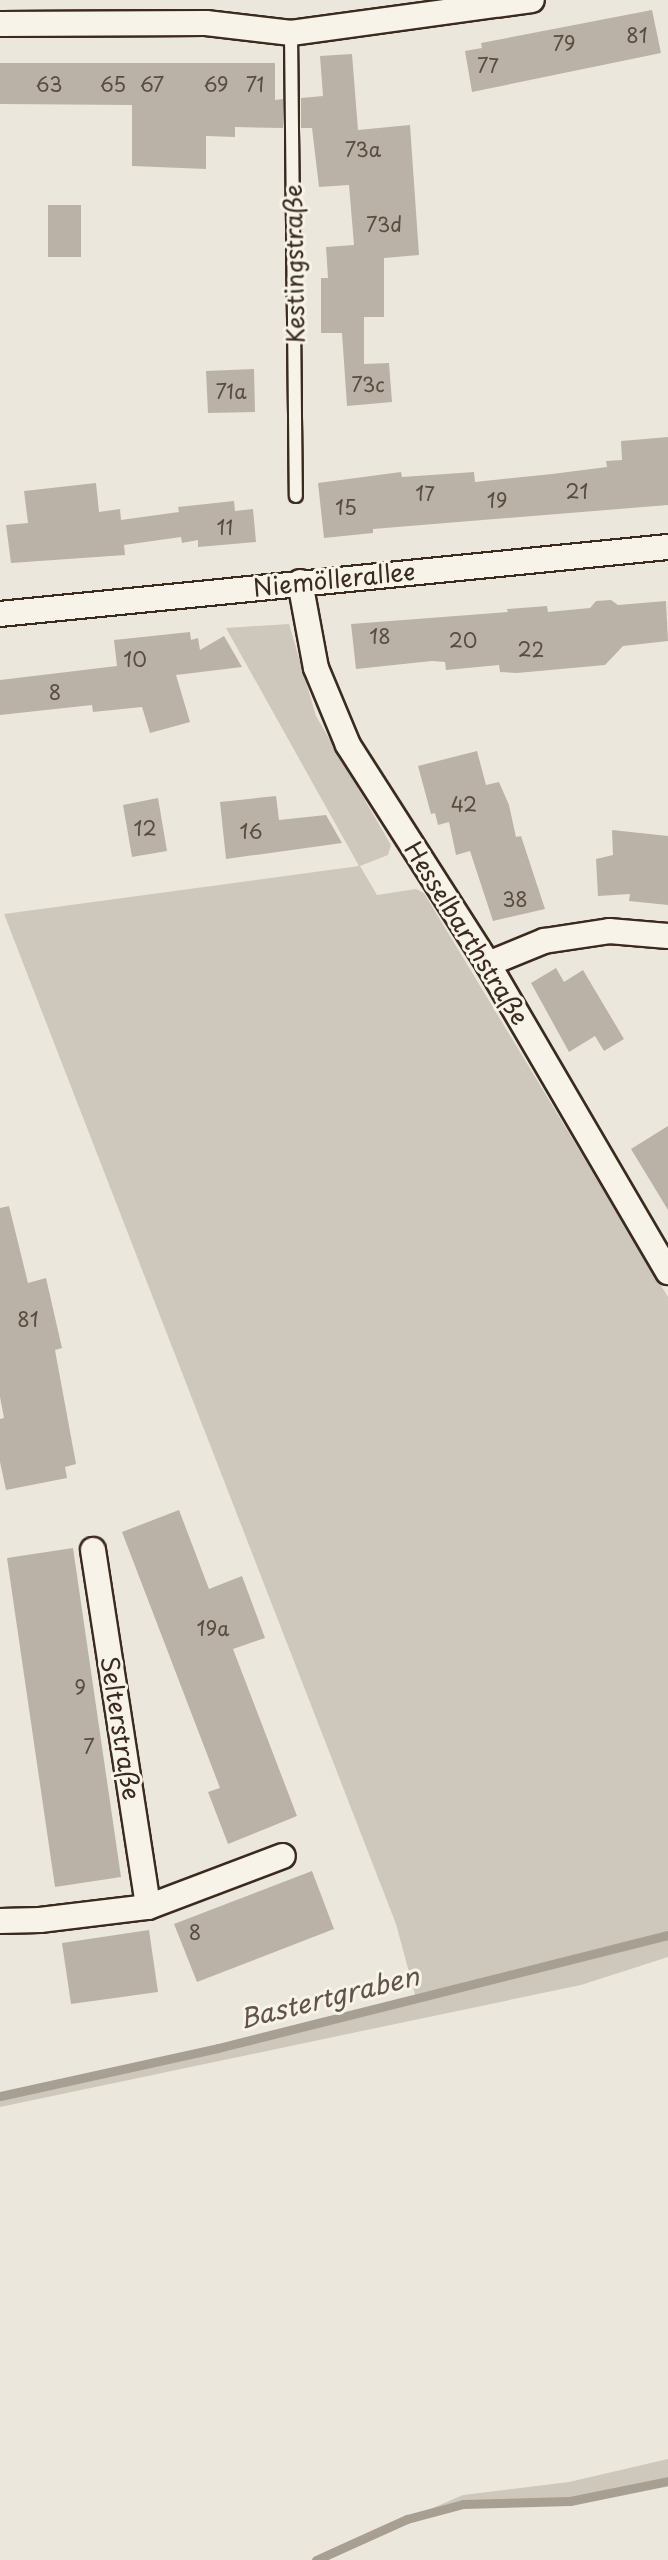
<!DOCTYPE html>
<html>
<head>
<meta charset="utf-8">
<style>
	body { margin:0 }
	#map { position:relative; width:668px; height:2560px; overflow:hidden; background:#ece7dc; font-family:"Playpen Sans",sans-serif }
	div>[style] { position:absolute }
	.green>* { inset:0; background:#cec8bc }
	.stream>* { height:9px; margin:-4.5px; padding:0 4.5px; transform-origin:4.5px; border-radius:4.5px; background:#a89f93 }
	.building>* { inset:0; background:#bab2a7 }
	.roads { filter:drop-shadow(2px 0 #3b2a1e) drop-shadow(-2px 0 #3b2a1e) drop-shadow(0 2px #3b2a1e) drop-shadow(0 -2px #3b2a1e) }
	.lane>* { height:12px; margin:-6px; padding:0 6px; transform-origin:6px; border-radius:6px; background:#f7f3e8 }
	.street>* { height:24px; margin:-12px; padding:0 12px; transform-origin:12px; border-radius:12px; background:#f7f3e8 }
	span { translate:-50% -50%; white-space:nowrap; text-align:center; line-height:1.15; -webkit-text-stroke:6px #f7f3e8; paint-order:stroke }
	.number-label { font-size:20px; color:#5b4c40 }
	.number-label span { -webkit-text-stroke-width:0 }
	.street-label { font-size:24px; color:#3b2a1e }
	.water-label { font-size:26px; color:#615347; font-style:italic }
</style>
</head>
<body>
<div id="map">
	<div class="green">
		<div style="clip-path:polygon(289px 624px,316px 716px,391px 845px,388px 855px,360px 866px,377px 895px,416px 889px,424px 893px,668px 1297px,668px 1957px,581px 1985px,0 2107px,0 2096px,218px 2048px,416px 1998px,396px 1924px,4px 914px,359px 866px,226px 628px)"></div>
		<div style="clip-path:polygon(668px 2459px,668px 2481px,570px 2501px,463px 2504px,407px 2519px,463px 2495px,569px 2482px)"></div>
	</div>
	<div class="stream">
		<div style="left:0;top:2096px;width:223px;rotate:-12.4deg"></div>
		<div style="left:218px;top:2048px;width:464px;rotate:-14.1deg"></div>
		<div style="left:316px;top:2560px;width:100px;rotate:-24.3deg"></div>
		<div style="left:407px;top:2519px;width:58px;rotate:-15deg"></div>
		<div style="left:463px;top:2504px;width:107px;rotate:-1.6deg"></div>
		<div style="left:570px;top:2501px;width:100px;rotate:-11.5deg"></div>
	</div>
	<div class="building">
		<div style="clip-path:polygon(652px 10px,661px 53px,472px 92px,465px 51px,482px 48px,481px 43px)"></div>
		<div style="clip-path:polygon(352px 54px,358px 130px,410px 125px,419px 255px,384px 258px,384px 317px,364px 317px,364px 364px,389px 363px,392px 402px,347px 406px,342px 333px,321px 333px,321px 278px,328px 278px,326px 247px,354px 245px,349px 185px,319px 187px,312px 128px,301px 128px,301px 98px,323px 96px,320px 56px)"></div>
		<div style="clip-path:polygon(0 63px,275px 63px,275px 100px,283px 99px,283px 128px,235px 127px,235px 137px,206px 136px,206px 169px,132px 166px,132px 105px,0 104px)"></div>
		<div style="clip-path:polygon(48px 205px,81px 205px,81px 257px,48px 257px)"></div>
		<div style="clip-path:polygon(254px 369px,255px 412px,208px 413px,206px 371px)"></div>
		<div style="clip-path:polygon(668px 437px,668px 505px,373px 529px,373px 533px,324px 538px,318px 483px,401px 472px,402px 477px,474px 472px,475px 482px,552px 474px,607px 467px,606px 461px,622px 460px,621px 441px)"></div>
		<div style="clip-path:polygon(96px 483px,99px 512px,120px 509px,121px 520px,179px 512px,178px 507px,234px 501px,235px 511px,253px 509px,256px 542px,198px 547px,198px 540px,182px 543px,181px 537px,124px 545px,125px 555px,11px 563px,6px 525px,28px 523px,24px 491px)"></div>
		<div style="clip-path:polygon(611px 600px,618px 605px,666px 601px,668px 641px,623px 646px,605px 665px,517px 673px,500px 672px,499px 665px,446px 670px,445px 662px,432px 661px,356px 669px,351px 624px,508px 612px,507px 609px,547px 606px,548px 612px,590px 608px,596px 601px)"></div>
		<div style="clip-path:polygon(190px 632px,191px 640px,198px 638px,200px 650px,224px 636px,242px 667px,176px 675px,190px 722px,150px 733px,142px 707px,93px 712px,92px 705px,0 715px,0 680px,117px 666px,114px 640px)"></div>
		<div style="clip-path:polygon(477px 751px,486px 785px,499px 782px,509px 805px,516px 837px,521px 836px,545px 909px,493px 921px,470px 851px,456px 855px,449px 822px,438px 825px,435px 813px,431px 814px,418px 766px)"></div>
		<div style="clip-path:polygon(276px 796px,279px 820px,326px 815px,342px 843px,226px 859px,220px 802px)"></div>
		<div style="clip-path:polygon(158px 798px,167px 851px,132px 857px,123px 805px)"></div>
		<div style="clip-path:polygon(612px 830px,668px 836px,668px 905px,629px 901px,630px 894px,598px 896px,596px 859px,613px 855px)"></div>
		<div style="clip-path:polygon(556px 968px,564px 982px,583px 970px,624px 1039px,604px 1051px,595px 1036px,569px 1052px,531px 983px)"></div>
		<div style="clip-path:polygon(668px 1126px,668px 1210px,631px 1149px)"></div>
		<div style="clip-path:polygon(9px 1206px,28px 1283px,46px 1278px,62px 1348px,55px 1350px,76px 1464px,65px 1467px,67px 1478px,6px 1490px,0 1462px,0 1419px,4px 1418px,0 1397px,0 1208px)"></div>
		<div style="clip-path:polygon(179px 1510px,209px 1589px,242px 1576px,265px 1638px,233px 1649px,297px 1816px,228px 1844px,208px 1792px,220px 1788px,122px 1532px)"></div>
		<div style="clip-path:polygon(73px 1548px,121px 1877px,55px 1887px,7px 1558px)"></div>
		<div style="clip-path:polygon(312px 1871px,334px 1929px,197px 1982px,174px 1924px)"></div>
		<div style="clip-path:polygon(149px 1930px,158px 1992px,71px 2004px,62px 1943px)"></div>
	</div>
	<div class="roads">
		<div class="lane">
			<div style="left:291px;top:33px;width:463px;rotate:89.4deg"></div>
		</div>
		<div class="street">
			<div style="left:0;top:24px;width:206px;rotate:-0.3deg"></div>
			<div style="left:206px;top:23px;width:86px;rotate:6.7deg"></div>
			<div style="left:291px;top:33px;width:243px;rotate:-7.8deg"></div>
			<div style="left:300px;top:582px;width:87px;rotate:79.5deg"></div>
			<div style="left:316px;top:668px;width:83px;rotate:67.4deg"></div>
			<div style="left:348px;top:745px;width:260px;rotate:57.4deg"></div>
			<div style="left:488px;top:964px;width:357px;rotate:59.7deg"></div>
			<div style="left:0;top:614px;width:671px;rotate:-5.73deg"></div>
			<div style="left:488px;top:964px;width:61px;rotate:-22.3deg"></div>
			<div style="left:544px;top:941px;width:66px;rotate:-8.7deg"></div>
			<div style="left:609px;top:931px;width:59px;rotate:4.8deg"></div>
			<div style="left:93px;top:1550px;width:361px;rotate:81.2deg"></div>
			<div style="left:0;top:1921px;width:40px;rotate:-1.4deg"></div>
			<div style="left:40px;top:1920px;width:109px;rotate:-6.9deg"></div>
			<div style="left:148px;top:1907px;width:144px;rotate:-20.7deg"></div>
		</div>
	</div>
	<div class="number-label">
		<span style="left:637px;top:35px">81</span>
		<span style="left:564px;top:43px">79</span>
		<span style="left:488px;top:65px">77</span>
		<span style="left:49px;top:84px">63</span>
		<span style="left:113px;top:84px">65</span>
		<span style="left:152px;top:84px">67</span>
		<span style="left:216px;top:84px">69</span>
		<span style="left:255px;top:84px">71</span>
		<span style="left:363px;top:149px">73a</span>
		<span style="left:384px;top:224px">73d</span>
		<span style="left:368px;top:384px">73c</span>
		<span style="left:231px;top:391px">71a</span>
		<span style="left:577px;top:491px">21</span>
		<span style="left:425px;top:493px">17</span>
		<span style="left:497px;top:500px">19</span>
		<span style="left:346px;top:507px">15</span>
		<span style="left:225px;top:527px">11</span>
		<span style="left:380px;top:636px">18</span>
		<span style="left:463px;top:640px">20</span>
		<span style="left:531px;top:649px">22</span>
		<span style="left:135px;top:659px">10</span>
		<span style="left:55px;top:692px">8</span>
		<span style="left:464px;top:804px">42</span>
		<span style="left:145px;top:828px">12</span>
		<span style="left:251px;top:831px">16</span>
		<span style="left:515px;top:899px">38</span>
		<span style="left:28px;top:1319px">81</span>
		<span style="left:213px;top:1628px">19a</span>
		<span style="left:80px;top:1687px">9</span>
		<span style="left:89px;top:1746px">7</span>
		<span style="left:195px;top:1932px">8</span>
	</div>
	<div class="street-label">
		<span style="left:294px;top:264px;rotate:-91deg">Kestingstraße</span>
		<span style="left:334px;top:579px;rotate:-6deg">Niemöllerallee</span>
		<span style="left:467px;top:933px;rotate:58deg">Hesselbarthstraße</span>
		<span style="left:121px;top:1728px;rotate:81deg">Selterstraße</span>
	</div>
	<div class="water-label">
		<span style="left:329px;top:1997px;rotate:-14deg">Bastertgraben</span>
	</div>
</div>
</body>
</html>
